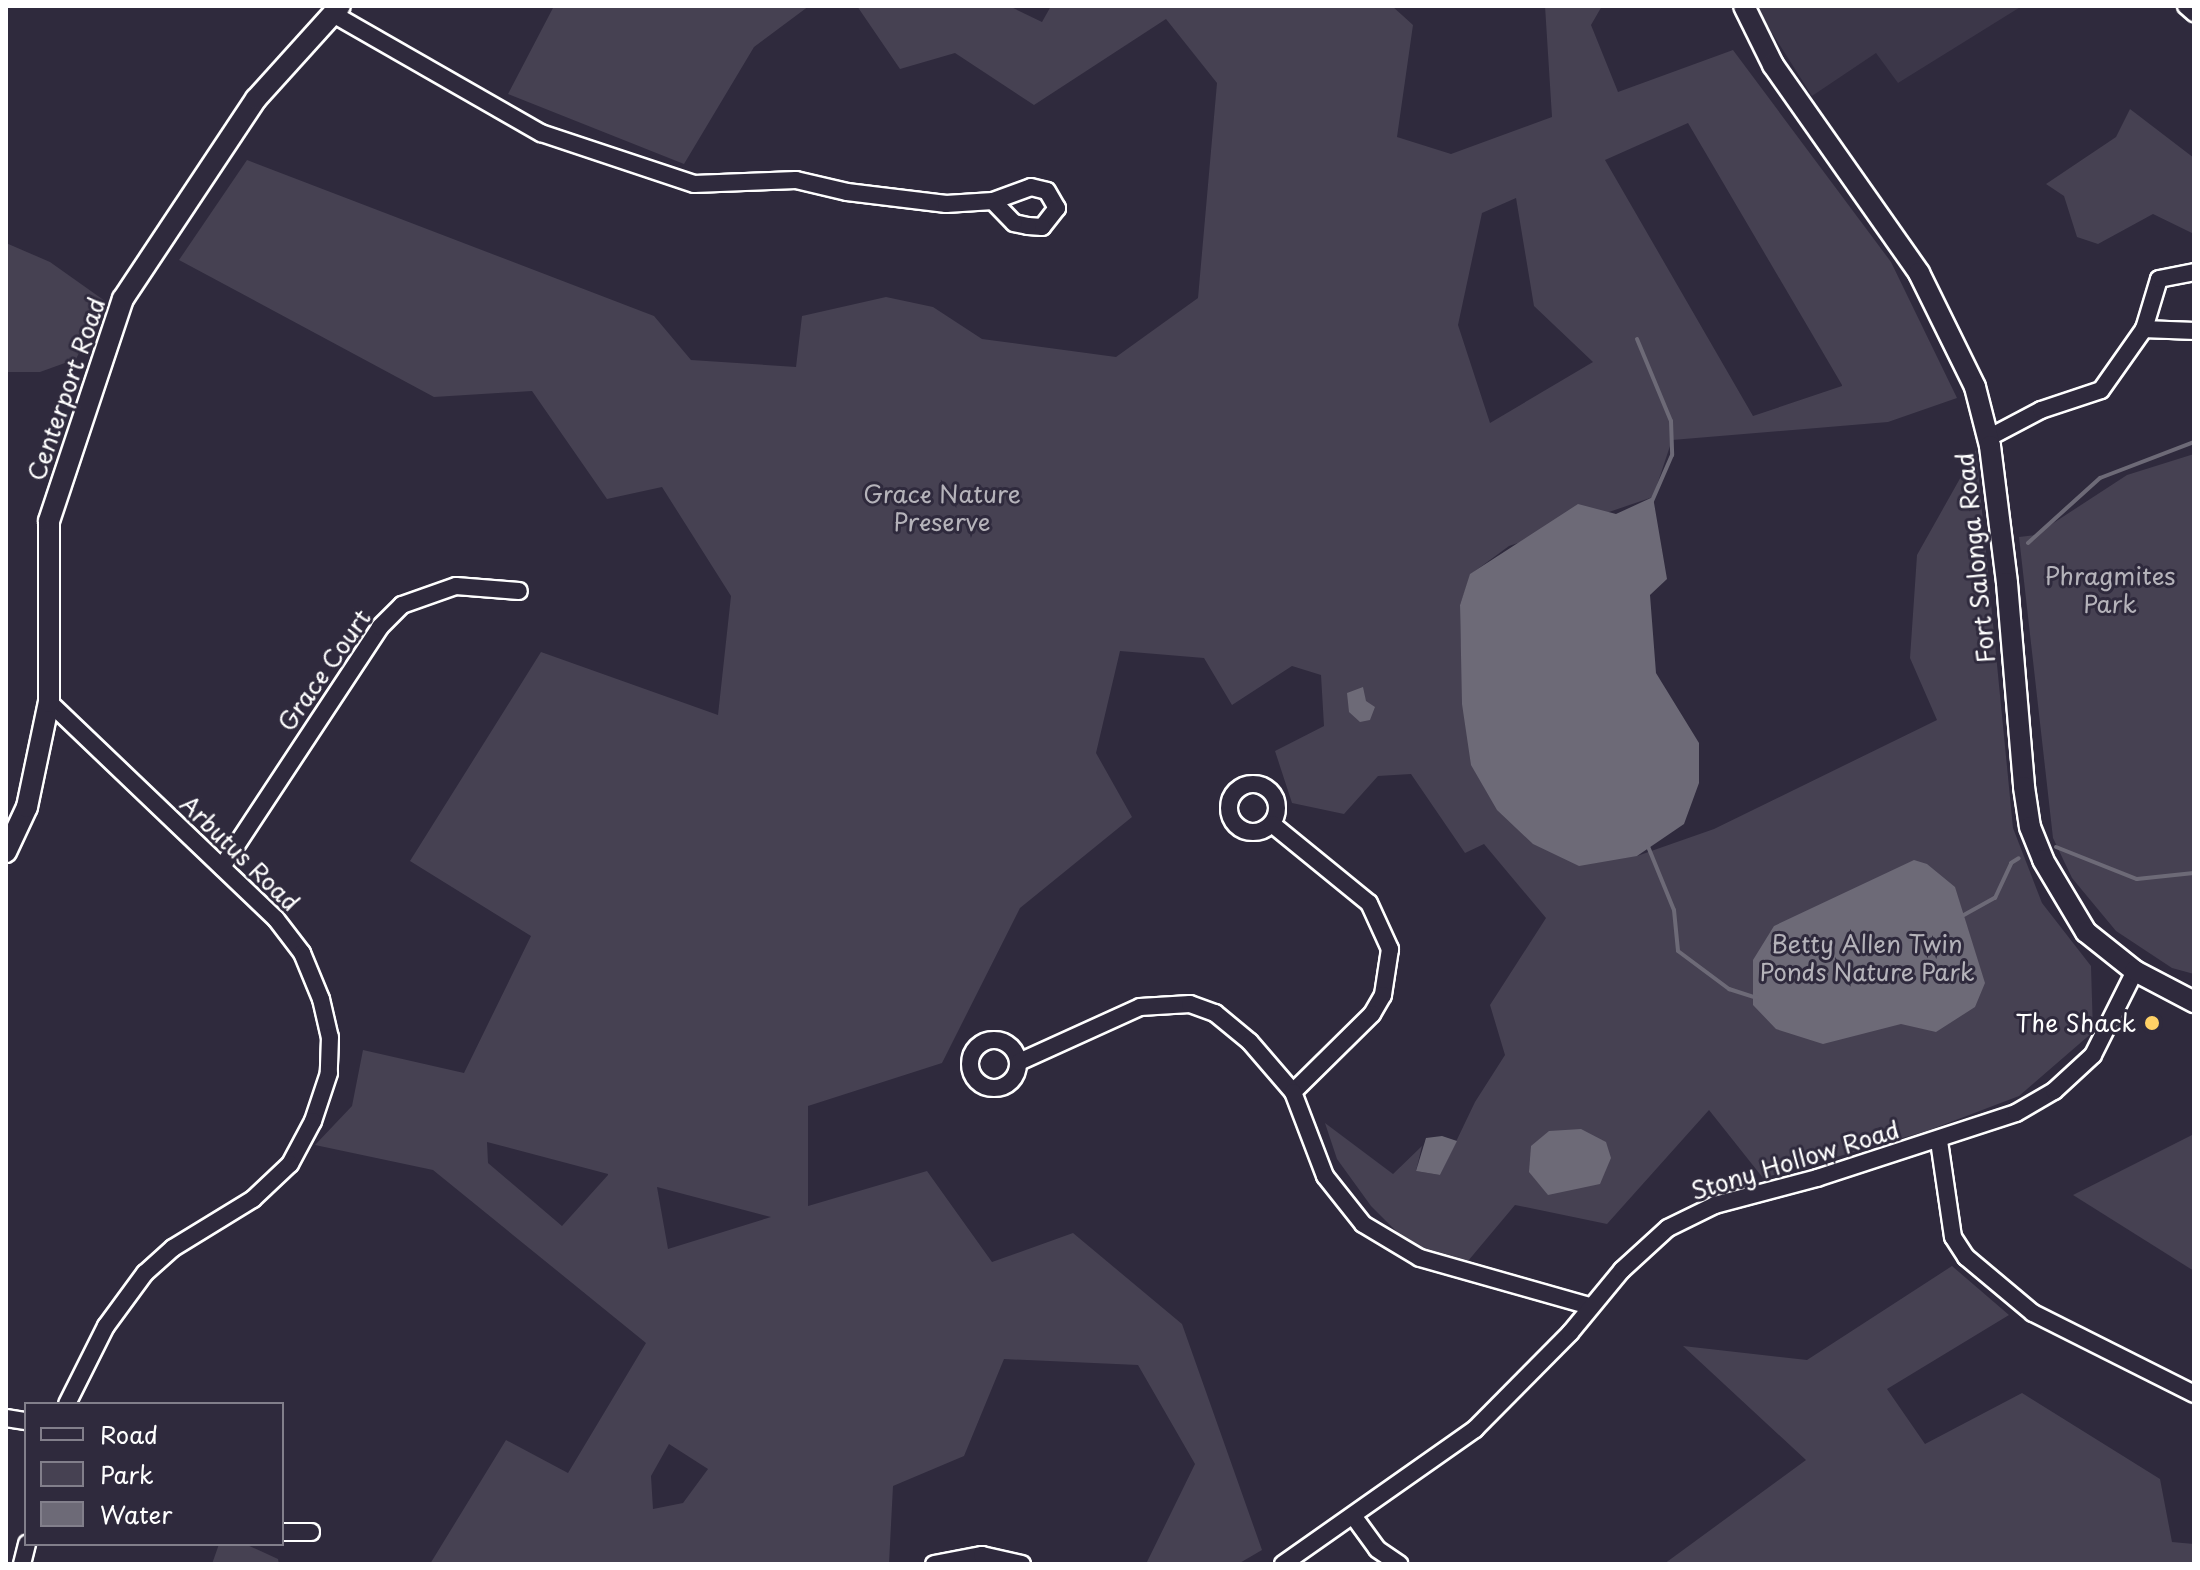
<!DOCTYPE html>
<html>
<head>
<meta charset="utf-8">
<style>
	body { margin:0 }
	#map { position:relative; width:2200px; height:1570px; overflow:hidden; background:#2f2a3d; font-family:"Playpen Sans",sans-serif }
	div>[style] { position:absolute }
	.built>* { inset:0; background:#3c3749 }
	.green>* { inset:0; background:#464152 }
	.water>* { inset:0; background:#6d6a77 }
	.stream>* { height:4px; margin:-2px; padding:0 2px; transform-origin:2px; border-radius:2px; background:#6d6a77 }
	.roads { filter:drop-shadow(2px 0 #fff) drop-shadow(-2px 0 #fff) drop-shadow(0 2px #fff) drop-shadow(0 -2px #fff) }
	.minor>* { height:16px; margin:-8px; padding:0 8px; transform-origin:8px; border-radius:8px; background:#2f2a3d }
	.minor>.ring { margin:-8px; padding:0; box-sizing:content-box; background:none; border:16px solid #2f2a3d; border-radius:50% }
	.major>* { height:20px; margin:-10px; padding:0 10px; transform-origin:10px; border-radius:10px; background:#2f2a3d }
	.dots>* { width:22px; height:22px; translate:-50% -50%; box-sizing:border-box; border:4px solid #2f2a3d; border-radius:50% }
	span { translate:-50% -50%; white-space:nowrap; text-align:center; line-height:1.15; -webkit-text-stroke:6px #2f2a3d; paint-order:stroke }
	.street-label { font-size:24px; color:#fff }
	.park-label { font-size:24px; color:#b5b3ba }
	.poi-label { font-size:24px; color:#fff }
	.right { translate:-100% -50%; text-align:right }
	.frame { position:absolute; inset:0; border:8px solid #fff; pointer-events:none }
	.legend { position:absolute; left:24px; top:1402px; width:260px; height:144px; box-sizing:border-box; background:#2f2a3d; border:2px solid #827f8b; margin:0; padding:10px 14px; list-style:none; font-size:24px; color:#fff }
	.legend li { display:flex; align-items:center; gap:16px; height:40px }
	.legend b { width:40px; border:2px solid #827f8b }
</style>
</head>
<body>
<div id="map">
	<div class="built">
		<div style="clip-path:polygon(1755px 6px,2022px 6px,1898px 83px,1876px 53px,1812px 96px)"></div>
	</div>
	<div class="green">
		<div style="clip-path:polygon(554px 6px,809px 6px,754px 47px,684px 164px,508px 94px)"></div>
		<div style="clip-path:polygon(evenodd,857px 6px,1009px 6px,1042px 22px,1051px 6px,1392px 6px,1413px 25px,1397px 137px,1451px 154px,1552px 117px,1545px 6px,1602px 6px,1591px 25px,1618px 92px,1733px 50px,1891px 262px,1957px 398px,1888px 422px,1672px 440px,1653px 497px,1509px 546px,1471px 574px,1460px 605px,1461px 646px,1637px 856px,1714px 829px,1937px 720px,1910px 658px,1917px 555px,1976px 450px,2013px 828px,2042px 903px,2091px 966px,2093px 1032px,2019px 1096px,1927px 1131px,1763px 1178px,1709px 1110px,1607px 1224px,1515px 1205px,1468px 1261px,1411px 1246px,1371px 1206px,1337px 1159px,1325px 1123px,1393px 1174px,1422px 1146px,1416px 1171px,1440px 1175px,1475px 1102px,1505px 1055px,1490px 1005px,1546px 918px,1484px 844px,1465px 853px,1411px 774px,1378px 776px,1344px 814px,1292px 803px,1275px 751px,1324px 726px,1321px 675px,1292px 666px,1232px 705px,1204px 658px,1120px 651px,1096px 753px,1132px 817px,1020px 908px,942px 1063px,808px 1106px,808px 1206px,927px 1171px,992px 1262px,1073px 1233px,1182px 1324px,1262px 1550px,1238px 1564px,1146px 1564px,1195px 1464px,1138px 1365px,1004px 1359px,964px 1456px,893px 1486px,889px 1564px,430px 1564px,506px 1440px,568px 1473px,646px 1343px,433px 1170px,315px 1145px,352px 1106px,363px 1050px,464px 1073px,531px 936px,410px 861px,541px 652px,718px 715px,731px 596px,662px 487px,607px 499px,532px 391px,434px 397px,179px 260px,247px 160px,654px 316px,691px 360px,796px 367px,802px 316px,886px 297px,933px 307px,982px 339px,1116px 357px,1198px 298px,1217px 83px,1166px 19px,1034px 105px,955px 53px,900px 69px,857px 6px,1688px 123px,1842px 385px,1842px 386px,1753px 416px,1605px 160px,1688px 123px,857px 6px,1516px 198px,1534px 306px,1593px 362px,1490px 423px,1458px 325px,1482px 213px,1516px 198px,857px 6px,487px 1142px,608px 1174px,608px 1175px,562px 1226px,488px 1163px,487px 1142px,857px 6px,657px 1187px,771px 1217px,668px 1249px,657px 1187px,857px 6px,669px 1444px,708px 1469px,683px 1503px,653px 1509px,651px 1476px,669px 1444px)"></div>
		<div style="clip-path:polygon(2130px 109px,2194px 158px,2194px 234px,2153px 214px,2098px 244px,2077px 237px,2064px 196px,2046px 184px,2116px 137px)"></div>
		<div style="clip-path:polygon(6px 243px,50px 262px,105px 301px,76px 359px,40px 372px,6px 372px)"></div>
		<div style="clip-path:polygon(2194px 454px,2194px 974px,2172px 968px,2116px 931px,2072px 878px,2053px 838px,2019px 537px,2035px 535px,2127px 475px)"></div>
		<div style="clip-path:polygon(2194px 1134px,2194px 1271px,2073px 1195px)"></div>
		<div style="clip-path:polygon(1952px 1266px,2009px 1315px,1887px 1389px,1925px 1444px,2022px 1393px,2160px 1479px,2172px 1542px,2194px 1544px,2194px 1564px,1664px 1564px,1806px 1460px,1683px 1346px,1807px 1360px)"></div>
		<div style="clip-path:polygon(219px 1544px,245px 1544px,278px 1559px,279px 1564px,212px 1564px)"></div>
	</div>
	<div class="water">
		<div style="clip-path:polygon(1653px 497px,1667px 579px,1650px 595px,1656px 673px,1699px 743px,1699px 783px,1684px 824px,1637px 856px,1579px 866px,1533px 844px,1497px 810px,1471px 765px,1462px 704px,1460px 605px,1470px 574px,1578px 504px,1616px 514px)"></div>
		<div style="clip-path:polygon(1363px 687px,1366px 701px,1375px 707px,1370px 720px,1360px 722px,1349px 712px,1347px 693px)"></div>
		<div style="clip-path:polygon(1914px 860px,1927px 864px,1955px 887px,1985px 983px,1975px 1007px,1936px 1032px,1901px 1024px,1823px 1044px,1776px 1029px,1753px 1005px,1753px 960px,1774px 926px)"></div>
		<div style="clip-path:polygon(1581px 1129px,1606px 1142px,1611px 1158px,1600px 1184px,1548px 1195px,1529px 1172px,1531px 1146px,1549px 1131px)"></div>
		<div style="clip-path:polygon(1442px 1136px,1457px 1141px,1440px 1175px,1416px 1171px,1426px 1138px)"></div>
	</div>
	<div class="stream">
		<div style="left:1637px;top:339px;width:89px;rotate:67.5deg"></div>
		<div style="left:1671px;top:421px;width:34px;rotate:88deg"></div>
		<div style="left:1672px;top:455px;width:50px;rotate:113.5deg"></div>
		<div style="left:2028px;top:543px;width:97px;rotate:-42.1deg"></div>
		<div style="left:2100px;top:478px;width:101px;rotate:-21deg"></div>
		<div style="left:1647px;top:844px;width:71px;rotate:67.8deg"></div>
		<div style="left:1674px;top:910px;width:41px;rotate:84.4deg"></div>
		<div style="left:1678px;top:951px;width:64px;rotate:36.7deg"></div>
		<div style="left:1729px;top:989px;width:29px;rotate:18deg"></div>
		<div style="left:2056px;top:847px;width:87px;rotate:21.6deg"></div>
		<div style="left:2137px;top:879px;width:57px;rotate:-6deg"></div>
		<div style="left:1962px;top:916px;width:38px;rotate:-29deg"></div>
		<div style="left:1995px;top:898px;width:38px;rotate:-65deg"></div>
		<div style="left:2011px;top:863px;width:9px;rotate:-32deg"></div>
	</div>
	<div class="roads">
		<div class="minor">
			<div style="left:2186px;top:6px;width:11px;rotate:41deg"></div>
			<div style="left:333px;top:14px;width:240px;rotate:29.8deg"></div>
			<div style="left:541px;top:133px;width:161px;rotate:18.4deg"></div>
			<div style="left:694px;top:184px;width:102px;rotate:-2.2deg"></div>
			<div style="left:796px;top:180px;width:52px;rotate:13.2deg"></div>
			<div style="left:847px;top:192px;width:100px;rotate:6.9deg"></div>
			<div style="left:946px;top:204px;width:47px;rotate:-3.7deg"></div>
			<div style="left:993px;top:201px;width:40px;rotate:-20.2deg"></div>
			<div style="left:1031px;top:187px;width:16px;rotate:14deg"></div>
			<div style="left:1047px;top:191px;width:20px;rotate:60deg"></div>
			<div style="left:1057px;top:208px;width:24px;rotate:128deg"></div>
			<div style="left:1042px;top:227px;width:14px;rotate:-176deg"></div>
			<div style="left:1028px;top:226px;width:14px;rotate:-168deg"></div>
			<div style="left:1014px;top:223px;width:30px;rotate:-134deg"></div>
			<div style="left:2144px;top:329px;width:50px;rotate:2.3deg"></div>
			<div style="left:1988px;top:438px;width:60px;rotate:-27.8deg"></div>
			<div style="left:2041px;top:410px;width:63px;rotate:-18.4deg"></div>
			<div style="left:2101px;top:390px;width:75px;rotate:-54.8deg"></div>
			<div style="left:2144px;top:329px;width:52px;rotate:-73.3deg"></div>
			<div style="left:2159px;top:279px;width:36px;rotate:-11deg"></div>
			<div style="left:49px;top:702px;width:314px;rotate:43.7deg"></div>
			<div style="left:276px;top:919px;width:43px;rotate:52.6deg"></div>
			<div style="left:302px;top:953px;width:50px;rotate:67.6deg"></div>
			<div style="left:321px;top:999px;width:39px;rotate:77deg"></div>
			<div style="left:330px;top:1037px;width:36px;rotate:92deg"></div>
			<div style="left:329px;top:1073px;width:51px;rotate:108.4deg"></div>
			<div style="left:313px;top:1121px;width:49px;rotate:118.1deg"></div>
			<div style="left:290px;top:1164px;width:51px;rotate:136.6deg"></div>
			<div style="left:253px;top:1199px;width:94px;rotate:148.5deg"></div>
			<div style="left:173px;top:1248px;width:38px;rotate:138deg"></div>
			<div style="left:145px;top:1273px;width:66px;rotate:126.3deg"></div>
			<div style="left:106px;top:1326px;width:87px;rotate:116.6deg"></div>
			<div class="ring" style="left:1229px;top:784px;width:32px;height:32px"></div>
			<div style="left:1272px;top:824px;width:125px;rotate:39.2deg"></div>
			<div style="left:1369px;top:903px;width:51px;rotate:65.5deg"></div>
			<div style="left:1390px;top:949px;width:47px;rotate:98.7deg"></div>
			<div style="left:1383px;top:995px;width:22px;rotate:120deg"></div>
			<div style="left:1372px;top:1014px;width:111px;rotate:135.4deg"></div>
			<div style="left:222px;top:867px;width:287px;rotate:-56.6deg"></div>
			<div style="left:380px;top:627px;width:31px;rotate:-45deg"></div>
			<div style="left:402px;top:605px;width:57px;rotate:-19.4deg"></div>
			<div style="left:456px;top:586px;width:63px;rotate:4.5deg"></div>
			<div class="ring" style="left:970px;top:1040px;width:32px;height:32px"></div>
			<div style="left:1019px;top:1062px;width:133px;rotate:-24.4deg"></div>
			<div style="left:1140px;top:1007px;width:50px;rotate:-3.4deg"></div>
			<div style="left:1190px;top:1004px;width:27px;rotate:20deg"></div>
			<div style="left:1215px;top:1013px;width:45px;rotate:39.6deg"></div>
			<div style="left:1250px;top:1042px;width:66px;rotate:49.3deg"></div>
			<div style="left:1293px;top:1092px;width:90px;rotate:69.1deg"></div>
			<div style="left:1325px;top:1176px;width:61px;rotate:51.6deg"></div>
			<div style="left:1363px;top:1224px;width:66px;rotate:30.8deg"></div>
			<div style="left:1420px;top:1258px;width:177px;rotate:15.8deg"></div>
			<div style="left:1939px;top:1141px;width:97px;rotate:81.7deg"></div>
			<div style="left:1953px;top:1237px;width:24px;rotate:57deg"></div>
			<div style="left:1966px;top:1257px;width:87px;rotate:39.9deg"></div>
			<div style="left:2033px;top:1313px;width:180px;rotate:26.7deg"></div>
			<div style="left:6px;top:1418px;width:20px;rotate:9deg"></div>
			<div style="left:1354px;top:1517px;width:39px;rotate:54deg"></div>
			<div style="left:1377px;top:1549px;width:27px;rotate:34deg"></div>
			<div style="left:282px;top:1532px;width:29px"></div>
			<div style="left:22px;top:1564px;width:21px;rotate:-76deg"></div>
			<div style="left:934px;top:1564px;width:49px;rotate:-10.6deg"></div>
			<div style="left:982px;top:1555px;width:41px;rotate:12.7deg"></div>
			<div style="left:1283px;top:1564px;width:235px;rotate:-35.1deg"></div>
			<div style="left:1475px;top:1429px;width:135px;rotate:-45.3deg"></div>
			<div style="left:1570px;top:1333px;width:82px;rotate:-50.5deg"></div>
			<div style="left:1622px;top:1270px;width:62px;rotate:-42.4deg"></div>
			<div style="left:1668px;top:1228px;width:52px;rotate:-26.1deg"></div>
			<div style="left:1715px;top:1205px;width:106px;rotate:-14.8deg"></div>
			<div style="left:1817px;top:1178px;width:209px;rotate:-18.1deg"></div>
			<div style="left:2016px;top:1113px;width:44px;rotate:-30.1deg"></div>
			<div style="left:2054px;top:1091px;width:53px;rotate:-42.7deg"></div>
			<div style="left:2093px;top:1055px;width:94px;rotate:-63.4deg"></div>
		</div>
		<div class="major">
			<div style="left:1744px;top:6px;width:66px;rotate:63.8deg"></div>
			<div style="left:1773px;top:65px;width:254px;rotate:54.9deg"></div>
			<div style="left:1919px;top:273px;width:127px;rotate:63.8deg"></div>
			<div style="left:1975px;top:387px;width:61px;rotate:75.7deg"></div>
			<div style="left:1990px;top:446px;width:138px;rotate:82.9deg"></div>
			<div style="left:2007px;top:583px;width:205px;rotate:85.2deg"></div>
			<div style="left:2024px;top:787px;width:40px;rotate:81.5deg"></div>
			<div style="left:2030px;top:827px;width:35px;rotate:68deg"></div>
			<div style="left:2043px;top:860px;width:84px;rotate:59.2deg"></div>
			<div style="left:2086px;top:932px;width:63px;rotate:38.5deg"></div>
			<div style="left:2135px;top:971px;width:67px;rotate:27.7deg"></div>
			<div style="left:6px;top:852px;width:50px;rotate:-65deg"></div>
			<div style="left:27px;top:807px;width:107px;rotate:-78.2deg"></div>
			<div style="left:49px;top:702px;width:181px;rotate:-90deg"></div>
			<div style="left:49px;top:521px;width:234px;rotate:-71.6deg"></div>
			<div style="left:123px;top:299px;width:240px;rotate:-56.4deg"></div>
			<div style="left:256px;top:99px;width:125px;rotate:-47.9deg"></div>
		</div>
	</div>
	<div class="dots">
		<div style="left:2152px;top:1023px;background:#ffd166"></div>
	</div>
	<div class="street-label">
		<span style="left:66px;top:389px;rotate:-71deg">Centerport Road</span>
		<span style="left:1975px;top:558px;rotate:-96deg">Fort Salonga Road</span>
		<span style="left:324px;top:670px;rotate:-55deg">Grace Court</span>
		<span style="left:240px;top:853px;rotate:44deg">Arbutus Road</span>
		<span style="left:1795px;top:1160px;rotate:-17deg">Stony Hollow Road</span>
	</div>
	<div class="park-label">
		<span style="left:942px;top:508px">Grace Nature<br>Preserve</span>
		<span style="left:2110px;top:590px">Phragmites<br>Park</span>
		<span style="left:1867px;top:958px">Betty Allen Twin<br>Ponds Nature Park</span>
	</div>
	<div class="poi-label">
		<span class="right" style="left:2136px;top:1023px">The Shack</span>
	</div>
	<div class="frame"></div>
	<ul class="legend">
	<li><b style="height:10px;background:#2f2a3d"></b>Road</li>
	<li><b style="height:22px;background:#464152"></b>Park</li>
	<li><b style="height:22px;background:#6d6a77"></b>Water</li>
	</ul>
</div>
</body>
</html>
